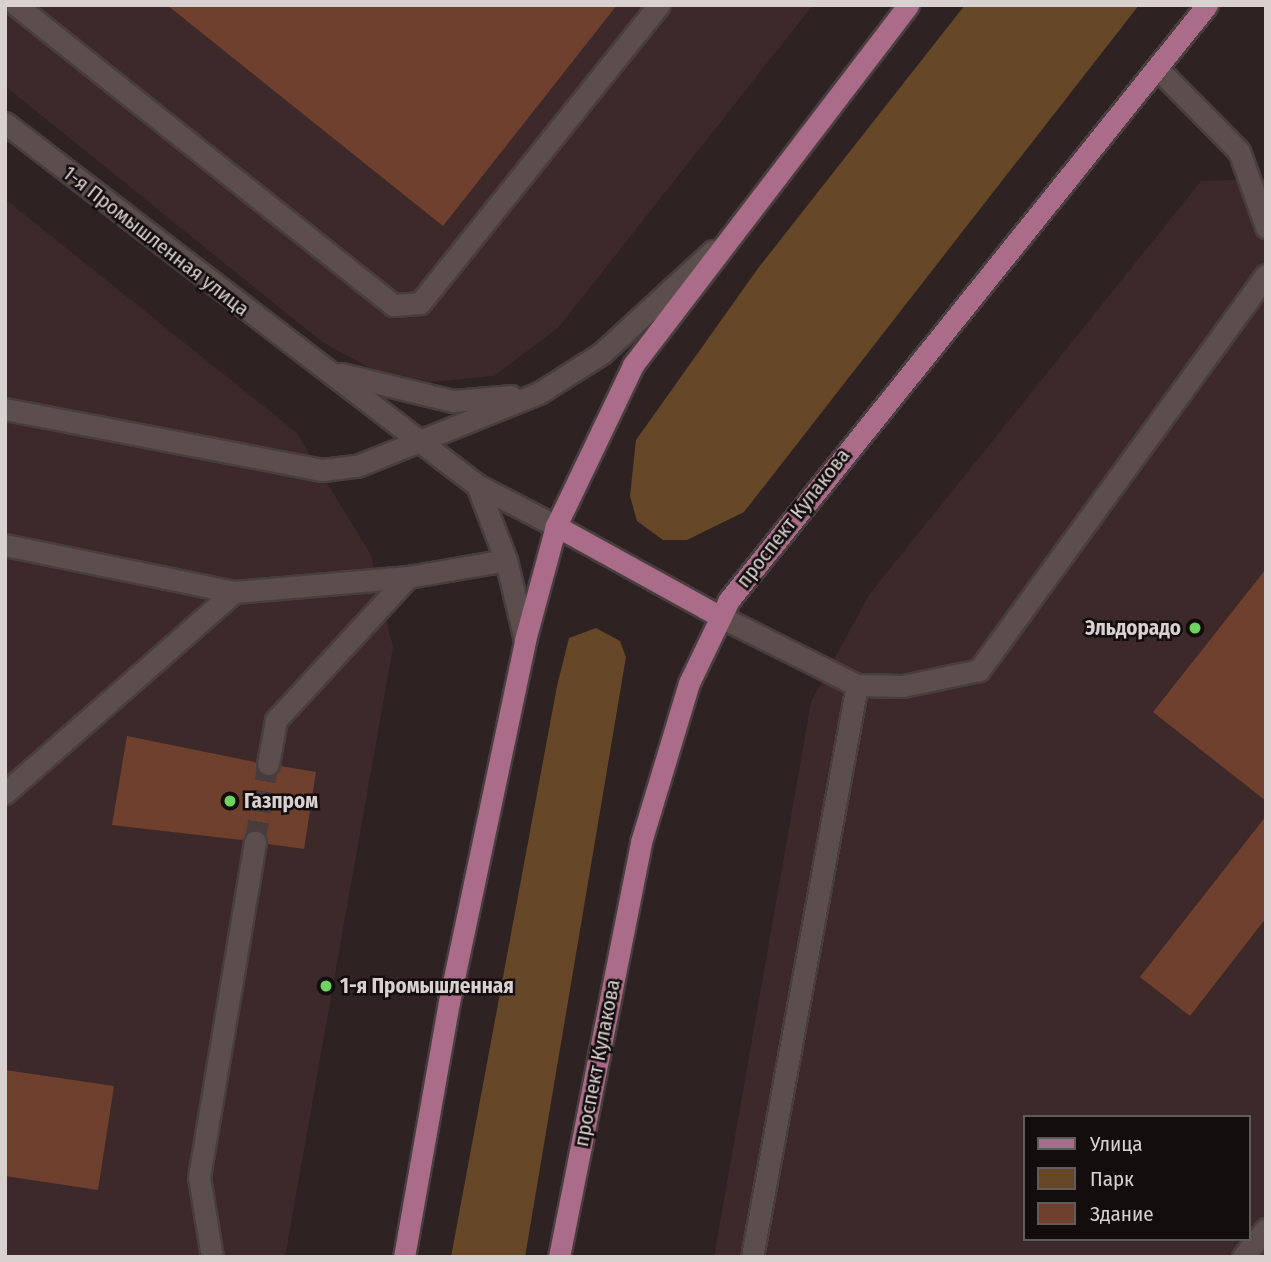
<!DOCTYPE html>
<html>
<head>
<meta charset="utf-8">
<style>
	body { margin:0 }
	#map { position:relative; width:1271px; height:1262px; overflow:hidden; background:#2f2222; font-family:"Fira Sans Condensed",sans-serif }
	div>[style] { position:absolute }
	.built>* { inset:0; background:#3d292a }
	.green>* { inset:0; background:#664728 }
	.building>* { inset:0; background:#70402f }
	.minor-tunnel>* { height:21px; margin-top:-10.5px; transform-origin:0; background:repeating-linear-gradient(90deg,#483c3c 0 21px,transparent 0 31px) }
	.roads { filter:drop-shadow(2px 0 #493e3f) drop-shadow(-2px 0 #493e3f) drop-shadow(0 2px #493e3f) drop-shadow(0 -2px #493e3f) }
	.minor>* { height:21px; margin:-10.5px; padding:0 10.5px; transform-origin:10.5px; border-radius:10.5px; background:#5d4e4e }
	.major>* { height:21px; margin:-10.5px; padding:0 10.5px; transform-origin:10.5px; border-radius:10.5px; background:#aa6c88 }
	.dots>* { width:19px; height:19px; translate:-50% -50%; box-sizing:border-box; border:4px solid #130d0d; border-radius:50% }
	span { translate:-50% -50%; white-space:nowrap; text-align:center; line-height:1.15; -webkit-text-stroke:5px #130d0d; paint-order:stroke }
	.street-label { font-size:21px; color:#d9d0d0 }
	.poi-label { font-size:21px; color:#d9d0d0; font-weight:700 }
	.right { translate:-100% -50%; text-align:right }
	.left { translate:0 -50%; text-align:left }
	.frame { position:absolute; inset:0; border:7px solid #d9d0d0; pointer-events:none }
	.legend { position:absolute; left:1023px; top:1115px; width:228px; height:126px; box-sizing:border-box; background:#130d0d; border:2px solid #625b5b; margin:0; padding:9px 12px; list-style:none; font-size:21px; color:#d9d0d0 }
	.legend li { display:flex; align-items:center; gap:14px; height:35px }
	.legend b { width:35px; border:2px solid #625b5b }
</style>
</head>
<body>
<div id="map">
	<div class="built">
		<div style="clip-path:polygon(5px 5px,813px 5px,558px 328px,494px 376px,430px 382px,372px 369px,322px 342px,5px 86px)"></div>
		<div style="clip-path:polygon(evenodd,1266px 179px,1266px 1257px,714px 1257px,811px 702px,869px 595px,1201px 181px,1266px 179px,1024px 1117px,1248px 1117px,1248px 1239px,1024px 1239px,1024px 1117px)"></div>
		<div style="clip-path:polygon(5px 199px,296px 432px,371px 555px,393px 647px,285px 1257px,5px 1257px)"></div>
	</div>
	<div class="green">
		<div style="clip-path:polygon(965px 5px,1139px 5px,744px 512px,687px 540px,663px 540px,637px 521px,630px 496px,636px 440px,759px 267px)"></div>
		<div style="clip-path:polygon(596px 628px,620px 641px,626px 657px,525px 1257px,451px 1257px,557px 686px,569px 638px)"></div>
	</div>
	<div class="building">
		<div style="clip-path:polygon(167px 5px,617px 5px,443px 226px)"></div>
		<div style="clip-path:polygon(1266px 569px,1266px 801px,1153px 712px)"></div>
		<div style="clip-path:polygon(127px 736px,255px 762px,265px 777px,281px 766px,316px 772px,304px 849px,268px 844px,256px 829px,242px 840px,112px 825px)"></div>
		<div style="clip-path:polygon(1266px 816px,1266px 918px,1190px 1016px,1140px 977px)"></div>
		<div style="clip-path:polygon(5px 1070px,114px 1086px,98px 1190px,5px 1176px)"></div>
	</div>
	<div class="minor-tunnel">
		<div style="left:255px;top:842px;width:79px;rotate:-80.5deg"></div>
	</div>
	<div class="roads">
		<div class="minor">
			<div style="left:16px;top:5px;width:482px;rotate:38.5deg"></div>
			<div style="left:393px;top:305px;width:27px;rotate:-4deg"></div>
			<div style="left:420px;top:303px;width:382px;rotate:-51.3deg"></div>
			<div style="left:1158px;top:69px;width:115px;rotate:45.4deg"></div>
			<div style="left:1239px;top:151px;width:81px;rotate:70.4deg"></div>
			<div style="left:5px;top:123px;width:595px;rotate:37.49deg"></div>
			<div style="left:477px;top:485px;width:89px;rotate:27.4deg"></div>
			<div style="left:341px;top:374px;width:115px;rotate:13.6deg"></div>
			<div style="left:453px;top:401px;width:58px;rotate:-4.9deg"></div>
			<div style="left:5px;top:409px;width:323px;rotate:10.9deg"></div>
			<div style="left:322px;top:470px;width:35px;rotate:-7deg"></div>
			<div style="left:357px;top:466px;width:196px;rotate:-21.9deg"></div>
			<div style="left:539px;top:393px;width:75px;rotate:-32.4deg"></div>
			<div style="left:602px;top:353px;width:151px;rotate:-42.6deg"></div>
			<div style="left:477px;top:485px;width:80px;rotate:68.9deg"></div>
			<div style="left:506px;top:560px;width:82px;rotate:76.6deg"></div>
			<div style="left:5px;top:545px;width:234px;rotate:11.6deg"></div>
			<div style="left:234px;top:592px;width:175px;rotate:-4.9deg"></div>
			<div style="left:408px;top:577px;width:99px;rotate:-9.8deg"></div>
			<div style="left:721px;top:617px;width:152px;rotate:26.6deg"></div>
			<div style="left:857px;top:685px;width:46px;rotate:1.2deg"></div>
			<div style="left:903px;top:686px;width:78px;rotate:-11.9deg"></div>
			<div style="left:979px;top:670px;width:488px;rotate:-54deg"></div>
			<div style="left:268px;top:764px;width:45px;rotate:-79.7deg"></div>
			<div style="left:276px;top:720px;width:195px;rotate:-47.3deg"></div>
			<div style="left:5px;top:793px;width:305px;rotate:-41.3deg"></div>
			<div style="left:212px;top:1257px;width:81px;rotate:-99.2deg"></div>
			<div style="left:199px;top:1177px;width:340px;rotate:-80.5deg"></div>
			<div style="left:752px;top:1257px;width:582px;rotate:-79.6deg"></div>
			<div style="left:1243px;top:1257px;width:36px;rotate:-51deg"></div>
		</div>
		<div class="major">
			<div style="left:556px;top:526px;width:188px;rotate:28.9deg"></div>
			<div style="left:404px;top:1257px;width:259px;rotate:-80deg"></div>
			<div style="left:449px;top:1002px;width:370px;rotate:-78.1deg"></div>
			<div style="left:525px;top:640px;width:118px;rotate:-74.8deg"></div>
			<div style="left:556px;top:526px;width:178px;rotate:-64.4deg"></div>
			<div style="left:633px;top:365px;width:453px;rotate:-52.6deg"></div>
			<div style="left:559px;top:1257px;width:423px;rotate:-78.8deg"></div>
			<div style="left:641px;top:842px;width:166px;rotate:-73.2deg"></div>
			<div style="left:689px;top:683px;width:92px;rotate:-64.3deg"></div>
			<div style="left:729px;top:600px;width:763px;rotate:-51.22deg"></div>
		</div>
	</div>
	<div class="dots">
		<div style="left:1195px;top:628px;background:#6ed360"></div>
		<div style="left:230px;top:801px;background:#6ed360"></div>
		<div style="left:326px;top:986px;background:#6ed360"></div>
	</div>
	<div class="street-label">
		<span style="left:156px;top:241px;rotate:38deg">1-я Промышленная улица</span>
		<span style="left:793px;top:518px;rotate:-52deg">проспект Кулакова</span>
		<span style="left:597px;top:1063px;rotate:-79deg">проспект Кулакова</span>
	</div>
	<div class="poi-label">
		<span class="right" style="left:1181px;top:628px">Эльдорадо</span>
		<span class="left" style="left:244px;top:801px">Газпром</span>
		<span class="left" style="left:340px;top:986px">1-я Промышленная</span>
	</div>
	<div class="frame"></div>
	<ul class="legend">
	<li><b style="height:9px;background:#aa6c88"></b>Улица</li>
	<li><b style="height:19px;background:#664728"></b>Парк</li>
	<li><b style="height:19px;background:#70402f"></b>Здание</li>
	</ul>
</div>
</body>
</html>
